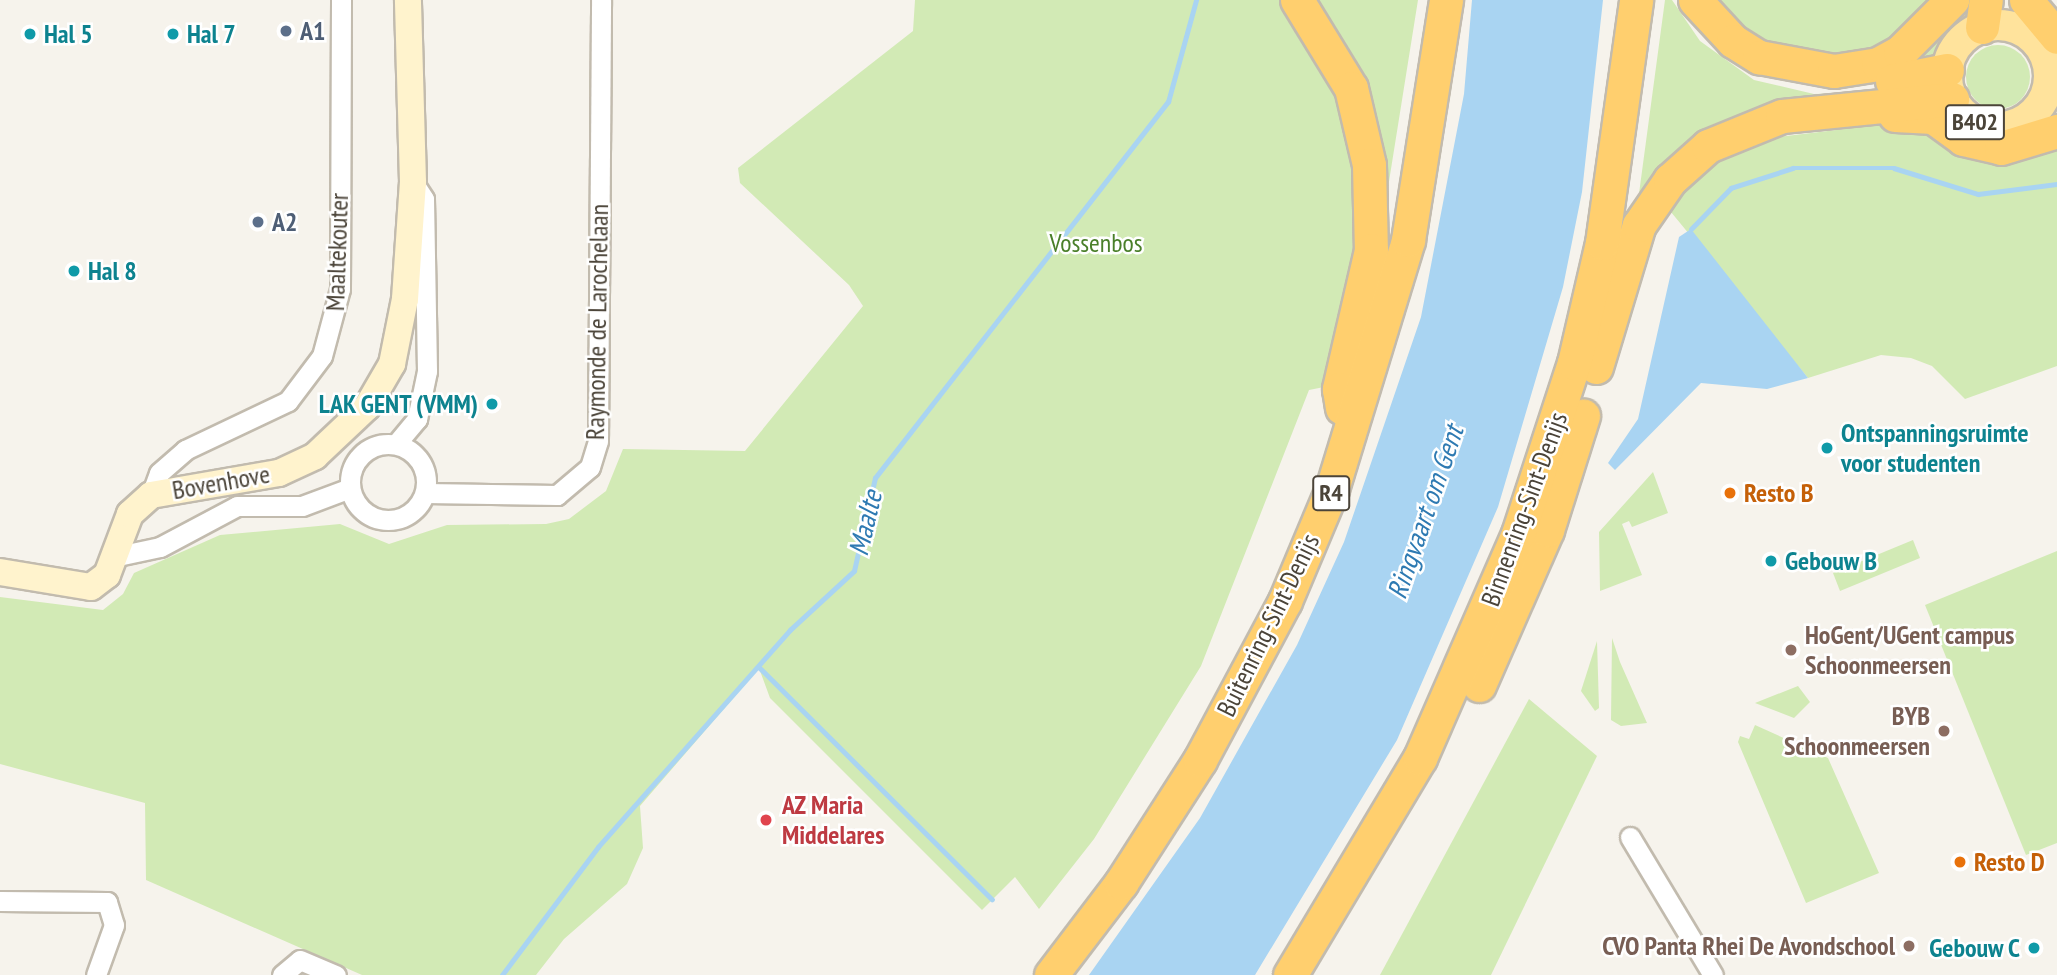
<!DOCTYPE html>
<html>
<head>
<meta charset="utf-8">
<style>
	body { margin:0 }
	#map { position:relative; width:2057px; height:975px; overflow:hidden; background:#f6f3ec; font-family:"PT Sans Narrow",sans-serif }
	div>[style] { position:absolute }
	.green>* { inset:0; background:#d2eab5 }
	.round { border-radius:50% }
	.water>* { inset:0; background:#a9d4f2 }
	.stream>* { height:4.5px; margin:-2.25px; padding:0 2.25px; transform-origin:2.25px; border-radius:2.25px; background:#a9d4f2 }
	.roads { filter:drop-shadow(2px 0 #c2bbae) drop-shadow(-2px 0 #c2bbae) drop-shadow(0 2px #c2bbae) drop-shadow(0 -2px #c2bbae) }
	.street>* { height:19px; margin:-9.5px; padding:0 9.5px; transform-origin:9.5px; border-radius:9.5px; background:#fff }
	.street>.ring { margin:-9.5px; padding:0; box-sizing:content-box; background:none; border:19px solid #fff; border-radius:50% }
	.secondary>* { height:26px; margin:-13px; padding:0 13px; transform-origin:13px; border-radius:13px; background:#fff3cd }
	.primary>* { height:30px; margin:-15px; padding:0 15px; transform-origin:15px; border-radius:15px; background:#ffe39c }
	.primary>.ring { margin:-15px; padding:0; box-sizing:content-box; background:none; border:30px solid #ffe39c; border-radius:50% }
	.highway>* { height:33px; margin:-16.5px; padding:0 16.5px; transform-origin:16.5px; border-radius:16.5px; background:#ffcf6e }
	.dots>* { width:19px; height:19px; translate:-50% -50%; box-sizing:border-box; border:4px solid #fff; border-radius:50% }
	span { translate:-50% -50%; white-space:nowrap; text-align:center; line-height:1.15; -webkit-text-stroke:5px #fff; paint-order:stroke }
	.shield-label span { padding:2px 5px; background:#fff; border:2px solid; border-radius:5px; -webkit-text-stroke-width:0 }
	.shield-label { font-size:24px; color:#4b4439; font-weight:700 }
	.service-label { font-size:26px; color:#4e5e75; font-weight:700 }
	.left { translate:0 -50%; text-align:left }
	.culture-label { font-size:26px; color:#0d838f; font-weight:700 }
	.right { translate:-100% -50%; text-align:right }
	.park-label { font-size:26px; color:#4a7f2a }
	.street-label { font-size:26px; color:#4b4439 }
	.food-label { font-size:26px; color:#c56008; font-weight:700 }
	.education-label { font-size:26px; color:#785e54; font-weight:700 }
	.health-label { font-size:26px; color:#be3a42; font-weight:700 }
	.water-label { font-size:28px; color:#2e7ab2; font-style:italic }
</style>
</head>
<body>
<div id="map">
	<div class="green">
		<div style="clip-path:polygon(915px 0,1285px 0,1327px 58px,1363px 208px,1329px 386px,1309px 390px,1201px 666px,1094px 839px,1039px 909px,1015px 877px,982px 910px,770px 698px,759px 668px,640px 806px,643px 848px,627px 884px,564px 939px,536px 975px,362px 975px,146px 880px,145px 803px,0 764px,0 597px,103px 610px,123px 594px,134px 573px,220px 535px,340px 524px,389px 544px,447px 525px,546px 524px,569px 519px,606px 491px,623px 449px,745px 451px,863px 306px,849px 285px,740px 183px,738px 168px,913px 31px)"></div>
		<div style="clip-path:polygon(1306px 0,1418px 0,1379px 244px,1378px 185px)"></div>
		<div style="clip-path:polygon(1665px 0,1672px 0,1700px 41px,1754px 80px,1814px 94px,1848px 93px,1848px 98px,1822px 99px,1638px 201px)"></div>
		<div style="clip-path:polygon(1707px 0,1935px 0,1870px 53px,1830px 63px,1764px 49px)"></div>
		<div style="clip-path:polygon(1958px 0,1979px 0,1976px 23px,1953px 39px,1942px 64px,1834px 77px)"></div>
		<div class="round" style="left:1966px;top:45px;width:64px;height:64px"></div>
		<div style="clip-path:polygon(1911px 121px,2057px 139px,2057px 366px,1965px 399px,1932px 366px,1911px 358px,1881px 355px,1808px 378px,1666px 206px,1716px 157px,1761px 139px)"></div>
		<div style="clip-path:polygon(1653px 472px,1668px 513px,1632px 527px,1629px 521px,1622px 524px,1642px 575px,1600px 591px,1599px 532px)"></div>
		<div style="clip-path:polygon(1913px 540px,1920px 558px,1840px 591px,1833px 573px)"></div>
		<div style="clip-path:polygon(2057px 551px,2057px 843px,2026px 855px,1925px 605px)"></div>
		<div style="clip-path:polygon(1612px 638px,1620px 662px,1647px 723px,1621px 726px,1611px 720px)"></div>
		<div style="clip-path:polygon(1597px 641px,1599px 708px,1595px 711px,1581px 691px)"></div>
		<div style="clip-path:polygon(1798px 686px,1810px 702px,1794px 718px,1755px 703px)"></div>
		<div style="clip-path:polygon(1529px 699px,1597px 756px,1491px 975px,1380px 975px)"></div>
		<div style="clip-path:polygon(1755px 725px,1828px 758px,1879px 873px,1806px 903px,1738px 742px,1740px 736px,1749px 739px)"></div>
	</div>
	<div class="water">
		<div style="clip-path:polygon(1472px 0,1603px 0,1582px 192px,1563px 287px,1498px 507px,1397px 740px,1255px 975px,1089px 975px,1200px 818px,1297px 645px,1344px 542px,1421px 317px,1464px 94px)"></div>
		<div style="clip-path:polygon(1691px 229px,1808px 378px,1767px 389px,1701px 383px,1615px 470px,1608px 463px,1638px 419px,1679px 237px)"></div>
	</div>
	<div class="stream">
		<div style="left:1691px;top:229px;width:57px;rotate:-45.7deg"></div>
		<div style="left:1731px;top:188px;width:65px;rotate:-17.9deg"></div>
		<div style="left:1793px;top:168px;width:101px"></div>
		<div style="left:1894px;top:168px;width:88px;rotate:17.2deg"></div>
		<div style="left:1978px;top:194px;width:80px;rotate:-7.2deg"></div>
		<div style="left:759px;top:667px;width:329px;rotate:44.9deg"></div>
		<div style="left:502px;top:975px;width:160px;rotate:-53.1deg"></div>
		<div style="left:598px;top:847px;width:290px;rotate:-48.5deg"></div>
		<div style="left:790px;top:630px;width:87px;rotate:-42.7deg"></div>
		<div style="left:854px;top:571px;width:95px;rotate:-77.3deg"></div>
		<div style="left:875px;top:478px;width:477px;rotate:-52.1deg"></div>
		<div style="left:1168px;top:102px;width:106px;rotate:-74.6deg"></div>
	</div>
	<div class="roads">
		<div class="street">
			<div class="ring" style="left:350px;top:444px;width:57px;height:57px"></div>
			<div style="left:396px;top:444px;width:33px;rotate:-50deg"></div>
			<div style="left:417px;top:419px;width:49px;rotate:-78.2deg"></div>
			<div style="left:427px;top:371px;width:172px;rotate:-91deg"></div>
			<div style="left:424px;top:199px;width:20px;rotate:-123deg"></div>
			<div style="left:425px;top:493px;width:132px;rotate:0.9deg"></div>
			<div style="left:557px;top:495px;width:43px;rotate:-40.3deg"></div>
			<div style="left:590px;top:467px;width:27px;rotate:-73deg"></div>
			<div style="left:598px;top:441px;width:441px;rotate:-89.6deg"></div>
			<div style="left:151px;top:495px;width:23px;rotate:-70deg"></div>
			<div style="left:159px;top:473px;width:35px;rotate:-41deg"></div>
			<div style="left:185px;top:450px;width:114px;rotate:-25.4deg"></div>
			<div style="left:288px;top:401px;width:56px;rotate:-52.9deg"></div>
			<div style="left:322px;top:356px;width:69px;rotate:-75deg"></div>
			<div style="left:340px;top:289px;width:289px;rotate:-89.8deg"></div>
			<div style="left:113px;top:557px;width:48px;rotate:-12deg"></div>
			<div style="left:160px;top:547px;width:87px;rotate:-28deg"></div>
			<div style="left:237px;top:506px;width:65px"></div>
			<div style="left:302px;top:506px;width:51px;rotate:-20.6deg"></div>
			<div style="left:1630px;top:837px;width:161px;rotate:59deg"></div>
			<div style="left:0;top:901px;width:107px;rotate:0.5deg"></div>
			<div style="left:107px;top:902px;width:24px;rotate:73deg"></div>
			<div style="left:114px;top:925px;width:53px;rotate:109.8deg"></div>
			<div style="left:282px;top:975px;width:23px;rotate:-40deg"></div>
			<div style="left:300px;top:960px;width:39px;rotate:23deg"></div>
		</div>
		<div class="secondary">
			<div style="left:0;top:572px;width:92px;rotate:9.4deg"></div>
			<div style="left:91px;top:587px;width:20px;rotate:-37deg"></div>
			<div style="left:107px;top:575px;width:65px;rotate:-69.3deg"></div>
			<div style="left:130px;top:514px;width:28px;rotate:-42deg"></div>
			<div style="left:151px;top:495px;width:130px;rotate:-9.8deg"></div>
			<div style="left:279px;top:473px;width:40px;rotate:-25deg"></div>
			<div style="left:315px;top:456px;width:71px;rotate:-43.3deg"></div>
			<div style="left:367px;top:407px;width:50px;rotate:-59.8deg"></div>
			<div style="left:392px;top:364px;width:66px;rotate:-78.7deg"></div>
			<div style="left:405px;top:299px;width:117px;rotate:-86.1deg"></div>
			<div style="left:413px;top:182px;width:182px;rotate:-91.6deg"></div>
		</div>
		<div class="primary">
			<div class="ring" style="left:1947px;top:25px;width:72px;height:72px"></div>
		</div>
		<div class="highway">
			<div style="left:1297px;top:0;width:103px;rotate:58.5deg"></div>
			<div style="left:1351px;top:88px;width:79px;rotate:76.8deg"></div>
			<div style="left:1369px;top:165px;width:85px;rotate:88.7deg"></div>
			<div style="left:1371px;top:250px;width:143px;rotate:103deg"></div>
			<div style="left:1339px;top:389px;width:19px;rotate:81deg"></div>
			<div style="left:1695px;top:0;width:56px;rotate:47.2deg"></div>
			<div style="left:1733px;top:41px;width:31px;rotate:32deg"></div>
			<div style="left:1759px;top:57px;width:76px;rotate:10.6deg"></div>
			<div style="left:1834px;top:71px;width:45px;rotate:-9deg"></div>
			<div style="left:1878px;top:64px;width:25px;rotate:-29deg"></div>
			<div style="left:1900px;top:52px;width:74px;rotate:-45deg"></div>
			<div style="left:2026px;top:0;width:48px;rotate:50deg"></div>
			<div style="left:1982px;top:27px;width:27px;rotate:-82deg"></div>
			<div style="left:1892px;top:81px;width:56px;rotate:-11.3deg"></div>
			<div style="left:1895px;top:115px;width:38px;rotate:3deg"></div>
			<div style="left:1933px;top:117px;width:37px;rotate:36deg"></div>
			<div style="left:1963px;top:139px;width:39px;rotate:13deg"></div>
			<div style="left:2001px;top:148px;width:59px;rotate:-16.9deg"></div>
			<div style="left:1596px;top:367px;width:148px;rotate:-73.2deg"></div>
			<div style="left:1639px;top:225px;width:55px;rotate:-55.4deg"></div>
			<div style="left:1670px;top:180px;width:51px;rotate:-41.8deg"></div>
			<div style="left:1708px;top:146px;width:80px;rotate:-22.1deg"></div>
			<div style="left:1782px;top:116px;width:171px;rotate:-5.7deg"></div>
			<div style="left:1479px;top:685px;width:169px;rotate:-66.3deg"></div>
			<div style="left:1547px;top:530px;width:120px;rotate:-72.5deg"></div>
			<div style="left:1051px;top:975px;width:116px;rotate:-52.7deg"></div>
			<div style="left:1121px;top:883px;width:146px;rotate:-57.3deg"></div>
			<div style="left:1200px;top:760px;width:180px;rotate:-61.9deg"></div>
			<div style="left:1285px;top:601px;width:121px;rotate:-67.2deg"></div>
			<div style="left:1332px;top:489px;width:260px;rotate:-73deg"></div>
			<div style="left:1408px;top:240px;width:243px;rotate:-81deg"></div>
			<div style="left:1290px;top:975px;width:253px;rotate:-59.1deg"></div>
			<div style="left:1420px;top:758px;width:244px;rotate:-66.4deg"></div>
			<div style="left:1518px;top:534px;width:180px;rotate:-71.9deg"></div>
			<div style="left:1574px;top:363px;width:123px;rotate:-76.9deg"></div>
			<div style="left:1602px;top:243px;width:245px;rotate:-82deg"></div>
		</div>
	</div>
	<div class="dots">
		<div style="left:286px;top:31px;background:#5c6f8a"></div>
		<div style="left:30px;top:34px;background:#0f9aa8"></div>
		<div style="left:173px;top:34px;background:#0f9aa8"></div>
		<div style="left:258px;top:222px;background:#5c6f8a"></div>
		<div style="left:74px;top:271px;background:#0f9aa8"></div>
		<div style="left:492px;top:404px;background:#0f9aa8"></div>
		<div style="left:1827px;top:448px;background:#0f9aa8"></div>
		<div style="left:1730px;top:493px;background:#e8710a"></div>
		<div style="left:1771px;top:561px;background:#0f9aa8"></div>
		<div style="left:1791px;top:650px;background:#8d6e63"></div>
		<div style="left:1944px;top:731px;background:#8d6e63"></div>
		<div style="left:766px;top:820px;background:#e0444e"></div>
		<div style="left:1960px;top:862px;background:#e8710a"></div>
		<div style="left:1909px;top:946px;background:#8d6e63"></div>
		<div style="left:2034px;top:948px;background:#0f9aa8"></div>
	</div>
	<div class="shield-label">
		<span style="left:1975px;top:122px">B402</span>
		<span style="left:1331px;top:493px">R4</span>
	</div>
	<div class="service-label">
		<span class="left" style="left:300px;top:31px">A1</span>
		<span class="left" style="left:272px;top:222px">A2</span>
	</div>
	<div class="culture-label">
		<span class="left" style="left:44px;top:34px">Hal 5</span>
		<span class="left" style="left:187px;top:34px">Hal 7</span>
		<span class="left" style="left:88px;top:271px">Hal 8</span>
		<span class="right" style="left:478px;top:404px">LAK GENT (VMM)</span>
		<span class="left" style="left:1841px;top:448px">Ontspanningsruimte<br>voor studenten</span>
		<span class="left" style="left:1785px;top:561px">Gebouw B</span>
		<span class="right" style="left:2020px;top:948px">Gebouw C</span>
	</div>
	<div class="park-label">
		<span style="left:1096px;top:243px">Vossenbos</span>
	</div>
	<div class="street-label">
		<span style="left:337px;top:252px;rotate:-88deg">Maaltekouter</span>
		<span style="left:597px;top:322px;rotate:-89deg">Raymonde de Larochelaan</span>
		<span style="left:221px;top:482px;rotate:-10deg">Bovenhove</span>
		<span style="left:1524px;top:509px;rotate:-70deg">Binnenring-Sint-Denijs</span>
		<span style="left:1268px;top:625px;rotate:-64deg">Buitenring-Sint-Denijs</span>
	</div>
	<div class="food-label">
		<span class="left" style="left:1744px;top:493px">Resto B</span>
		<span class="left" style="left:1974px;top:862px">Resto D</span>
	</div>
	<div class="education-label">
		<span class="left" style="left:1805px;top:650px">HoGent/UGent campus<br>Schoonmeersen</span>
		<span class="right" style="left:1930px;top:731px">BYB<br>Schoonmeersen</span>
		<span class="right" style="left:1895px;top:946px">CVO Panta Rhei De Avondschool</span>
	</div>
	<div class="health-label">
		<span class="left" style="left:782px;top:820px">AZ Maria<br>Middelares</span>
	</div>
	<div class="water-label">
		<span style="left:1425px;top:512px;rotate:-71deg">Ringvaart om Gent</span>
		<span style="left:865px;top:523px;rotate:-77deg">Maalte</span>
	</div>
</div>
</body>
</html>
